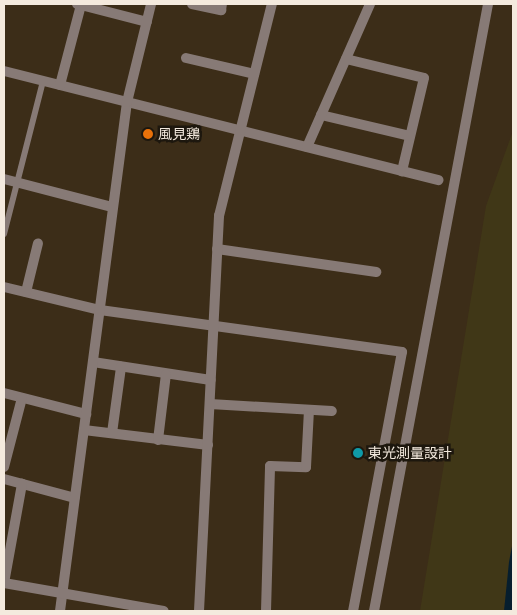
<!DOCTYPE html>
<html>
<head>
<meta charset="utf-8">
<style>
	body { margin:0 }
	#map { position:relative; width:517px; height:615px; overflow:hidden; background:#3c2d18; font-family:Montserrat,"Noto Sans JP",sans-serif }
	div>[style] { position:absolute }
	.sand>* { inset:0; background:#403717 }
	.water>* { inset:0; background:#061e2e }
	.service>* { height:6px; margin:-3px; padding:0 3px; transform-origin:3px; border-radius:3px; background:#877a76 }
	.minor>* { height:10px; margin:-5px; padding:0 5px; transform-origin:5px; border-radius:5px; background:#877a76 }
	.tertiary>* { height:10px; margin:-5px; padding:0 5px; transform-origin:5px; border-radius:5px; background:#877a76 }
	.dots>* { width:14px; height:14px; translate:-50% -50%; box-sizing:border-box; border:2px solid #1d170e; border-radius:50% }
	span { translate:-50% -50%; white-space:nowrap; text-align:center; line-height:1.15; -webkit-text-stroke:5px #1d170e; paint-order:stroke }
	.poi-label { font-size:14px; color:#f4eade }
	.left { translate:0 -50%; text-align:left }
	.frame { position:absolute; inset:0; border:5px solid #f4eade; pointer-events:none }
</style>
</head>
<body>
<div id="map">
	<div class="sand">
		<div style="clip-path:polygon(513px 131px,513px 541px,504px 611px,420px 611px,486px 206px)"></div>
	</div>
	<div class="water">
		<div style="clip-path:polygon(513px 541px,513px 611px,504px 611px,509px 562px)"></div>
	</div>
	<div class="service">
		<div style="left:4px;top:234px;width:158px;rotate:-75.7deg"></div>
	</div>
	<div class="minor">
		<div style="left:77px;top:4px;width:72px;rotate:14.4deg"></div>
		<div style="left:192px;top:4px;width:30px;rotate:12deg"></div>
		<div style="left:221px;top:10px;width:6px;rotate:-81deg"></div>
		<div style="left:186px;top:58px;width:70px;rotate:13.2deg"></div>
		<div style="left:346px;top:59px;width:80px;rotate:13.7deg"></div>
		<div style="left:424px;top:78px;width:96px;rotate:103.3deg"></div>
		<div style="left:4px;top:71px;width:448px;rotate:14.1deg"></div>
		<div style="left:60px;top:85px;width:83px;rotate:-75.3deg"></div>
		<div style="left:321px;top:115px;width:91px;rotate:13.3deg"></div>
		<div style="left:307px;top:147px;width:156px;rotate:-66.2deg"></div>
		<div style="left:4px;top:179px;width:112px;rotate:14.5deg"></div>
		<div style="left:217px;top:249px;width:161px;rotate:8.2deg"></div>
		<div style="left:4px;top:287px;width:99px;rotate:13.5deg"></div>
		<div style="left:100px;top:310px;width:305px;rotate:7.9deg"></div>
		<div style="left:402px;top:352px;width:264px;rotate:100.7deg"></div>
		<div style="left:26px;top:292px;width:50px;rotate:-76.2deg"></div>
		<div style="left:93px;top:362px;width:119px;rotate:8.7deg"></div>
		<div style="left:4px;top:393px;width:85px;rotate:14.4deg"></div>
		<div style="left:210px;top:404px;width:122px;rotate:3.3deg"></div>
		<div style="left:84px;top:430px;width:125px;rotate:6.9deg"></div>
		<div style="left:112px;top:433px;width:67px;rotate:-82.2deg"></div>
		<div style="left:158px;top:440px;width:66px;rotate:-83.1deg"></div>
		<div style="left:4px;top:467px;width:71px;rotate:-75.4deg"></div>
		<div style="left:4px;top:479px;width:73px;rotate:15deg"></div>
		<div style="left:4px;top:583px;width:101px;rotate:-79.7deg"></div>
		<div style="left:60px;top:611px;width:513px;rotate:-82.5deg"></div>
		<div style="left:127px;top:102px;width:101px;rotate:-76.2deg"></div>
		<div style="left:199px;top:611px;width:396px;rotate:-87.1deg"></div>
		<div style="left:219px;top:216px;width:219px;rotate:-76deg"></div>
		<div style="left:266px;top:611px;width:145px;rotate:-88.4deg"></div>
		<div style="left:270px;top:466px;width:36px;rotate:2deg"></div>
		<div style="left:306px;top:467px;width:57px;rotate:-87deg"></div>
		<div style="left:374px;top:611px;width:618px;rotate:-79.36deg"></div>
	</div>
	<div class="tertiary">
		<div style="left:4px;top:583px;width:162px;rotate:9.9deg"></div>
	</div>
	<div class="dots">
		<div style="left:148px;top:134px;background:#e8710a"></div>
		<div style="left:358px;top:453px;background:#0f9aa8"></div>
	</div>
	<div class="poi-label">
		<span class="left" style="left:158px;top:134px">風見鶏</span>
		<span class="left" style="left:368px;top:453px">東光測量設計</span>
	</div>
	<div class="frame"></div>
</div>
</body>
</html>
